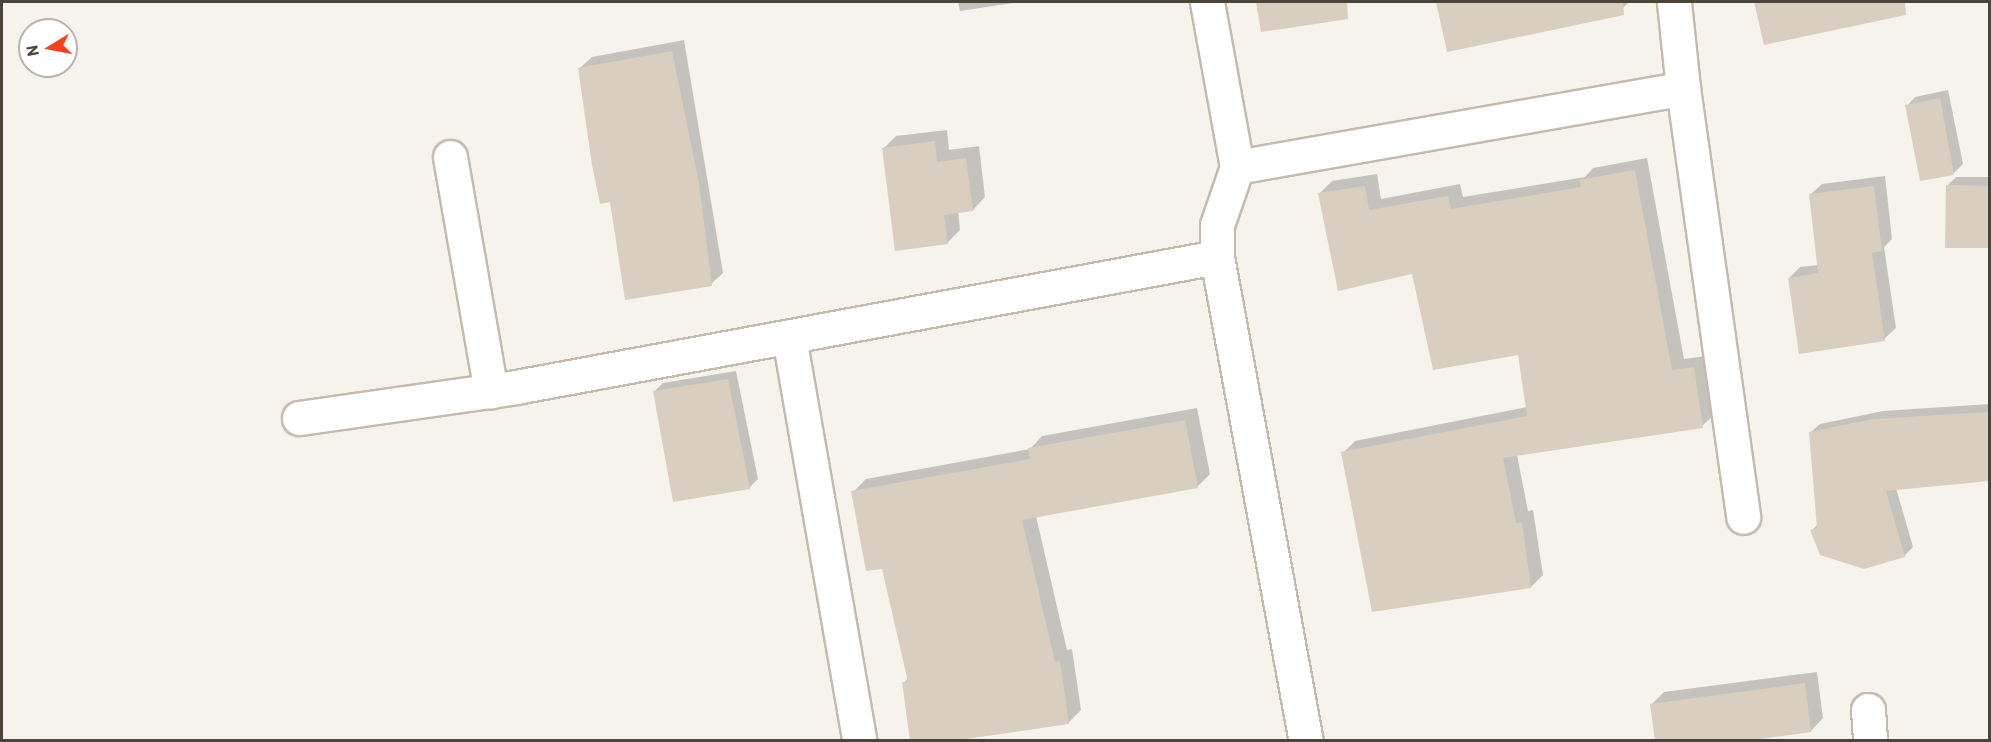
<!DOCTYPE html>
<html>
<head>
<meta charset="utf-8">
<style>
	body { margin:0 }
	#map { position:relative; width:1991px; height:742px; overflow:hidden; background:#f6f3ec; font-family:Barlow,sans-serif }
	div>[style] { position:absolute }
	.shadow>* { inset:0; background:#0003 }
	.building>* { inset:0; background:#d8cfc1 }
	.roads { filter:drop-shadow(2px 0 #c2bbae) drop-shadow(-2px 0 #c2bbae) drop-shadow(0 2px #c2bbae) drop-shadow(0 -2px #c2bbae) }
	.street>* { height:33px; margin:-16.5px; padding:0 16.5px; transform-origin:16.5px; border-radius:16.5px; background:#fff }
	span { translate:-50% -50%; white-space:nowrap; text-align:center; line-height:1.15; -webkit-text-stroke:6px #fff; paint-order:stroke }
	.frame { position:absolute; inset:0; border:3px solid #4b4439; pointer-events:none }
	.north { position:absolute; left:18px; top:18px; width:60px; height:60px; box-sizing:border-box; background:#fff; border:2px solid #b7b4b0; border-radius:50%; rotate:260deg; font-size:16px; font-weight:700; line-height:24px; text-align:center; color:#4b4439 }
	.north::after { content:''; display:block; margin:auto; width:21px; height:27px; background:#fc3f1d; clip-path:polygon(50% 0,100% 100%,50% 72%,0 100%) }
</style>
</head>
<body>
<div id="map">
	<div class="shadow">
		<div style="clip-path:polygon(958px 2px,1019px 2px,960px 11px)"></div>
		<div style="clip-path:polygon(1258px 2px,1333px 2px,1334px 9px,1262px 30px)"></div>
		<div style="clip-path:polygon(1437px 2px,1629px 2px,1616px 15px,1448px 51px)"></div>
		<div style="clip-path:polygon(1756px 2px,1875px 2px,1877px 12px,1878px 2px,1892px 6px,1879px 19px,1765px 43px)"></div>
		<div style="clip-path:polygon(684px 40px,723px 273px,711px 284px,611px 200px,580px 68px,592px 57px)"></div>
		<div style="clip-path:polygon(1948px 90px,1963px 164px,1954px 173px,1921px 179px,1907px 106px,1915px 97px)"></div>
		<div style="clip-path:polygon(947px 130px,949px 150px,979px 146px,985px 197px,973px 210px,958px 212px,960px 230px,947px 243px,884px 148px,896px 136px)"></div>
		<div style="clip-path:polygon(1647px 158px,1684px 359px,1706px 356px,1715px 414px,1702px 426px,1517px 455px,1528px 511px,1533px 510px,1543px 575px,1531px 587px,1343px 453px,1355px 441px,1527px 407px,1519px 353px,1319px 194px,1332px 181px,1377px 174px,1381px 199px,1460px 184px,1463px 197px,1585px 177px,1593px 168px)"></div>
		<div style="clip-path:polygon(1885px 176px,1892px 239px,1884px 247px,1896px 328px,1884px 339px,1789px 278px,1800px 267px,1819px 265px,1810px 195px,1822px 184px)"></div>
		<div style="clip-path:polygon(1956px 177px,1990px 177px,1990px 247px,1947px 246px,1947px 186px)"></div>
		<div style="clip-path:polygon(736px 371px,758px 479px,749px 488px,654px 392px,663px 383px)"></div>
		<div style="clip-path:polygon(1990px 404px,1990px 479px,1896px 488px,1913px 547px,1904px 556px,1812px 530px,1818px 524px,1811px 432px,1820px 424px,1883px 411px)"></div>
		<div style="clip-path:polygon(1197px 408px,1210px 474px,1197px 487px,1036px 516px,1067px 650px,1072px 649px,1081px 710px,1068px 723px,904px 683px,908px 678px,883px 567px,853px 492px,866px 479px,1030px 449px,1042px 436px)"></div>
		<div style="clip-path:polygon(1817px 672px,1823px 718px,1811px 731px,1652px 704px,1664px 692px)"></div>
	</div>
	<div class="building">
		<div style="clip-path:polygon(1256px 2px,1347px 2px,1348px 19px,1261px 32px)"></div>
		<div style="clip-path:polygon(1436px 2px,1623px 2px,1624px 15px,1447px 52px)"></div>
		<div style="clip-path:polygon(1754px 2px,1905px 2px,1906px 15px,1764px 45px)"></div>
		<div style="clip-path:polygon(672px 51px,699px 183px,712px 286px,625px 300px,610px 202px,600px 204px,592px 165px,578px 68px)"></div>
		<div style="clip-path:polygon(1940px 98px,1954px 175px,1920px 181px,1905px 105px)"></div>
		<div style="clip-path:polygon(935px 141px,937px 162px,966px 158px,973px 211px,944px 215px,948px 244px,895px 251px,882px 148px)"></div>
		<div style="clip-path:polygon(1635px 170px,1672px 370px,1694px 367px,1703px 428px,1503px 458px,1516px 523px,1522px 522px,1531px 588px,1372px 612px,1341px 452px,1527px 416px,1518px 355px,1433px 370px,1412px 274px,1338px 291px,1318px 193px,1365px 186px,1369px 210px,1448px 196px,1451px 209px,1581px 187px,1579px 180px)"></div>
		<div style="clip-path:polygon(1946px 185px,1989px 186px,1989px 248px,1945px 248px)"></div>
		<div style="clip-path:polygon(1874px 186px,1882px 251px,1872px 253px,1885px 341px,1799px 354px,1788px 278px,1818px 273px,1809px 194px)"></div>
		<div style="clip-path:polygon(728px 379px,750px 489px,673px 502px,653px 391px)"></div>
		<div style="clip-path:polygon(1989px 412px,1989px 481px,1886px 491px,1905px 557px,1864px 569px,1820px 555px,1810px 530px,1817px 528px,1809px 432px,1873px 419px)"></div>
		<div style="clip-path:polygon(1185px 420px,1198px 488px,1022px 520px,1055px 662px,1060px 661px,1069px 724px,952px 741px,910px 741px,902px 682px,908px 682px,882px 569px,866px 571px,851px 491px,1030px 459px,1028px 448px)"></div>
		<div style="clip-path:polygon(1805px 683px,1811px 732px,1747px 741px,1655px 741px,1650px 704px)"></div>
	</div>
	<div class="roads">
		<div class="street">
			<div style="left:1207px;top:2px;width:168px;rotate:79.7deg"></div>
			<div style="left:1683px;top:88px;width:433px;rotate:82deg"></div>
			<div style="left:450px;top:157px;width:238px;rotate:80.1deg"></div>
			<div style="left:1217px;top:257px;width:491px;rotate:79.6deg"></div>
			<div style="left:789px;top:337px;width:409px;rotate:80.1deg"></div>
			<div style="left:299px;top:418px;width:219px;rotate:-8.1deg"></div>
			<div style="left:516px;top:387px;width:713px;rotate:-10.51deg"></div>
			<div style="left:1217px;top:257px;width:32px;rotate:-90deg"></div>
			<div style="left:1217px;top:225px;width:61px;rotate:-71deg"></div>
			<div style="left:1237px;top:167px;width:453px;rotate:-10deg"></div>
			<div style="left:1683px;top:88px;width:86px;rotate:-96deg"></div>
			<div style="left:1868px;top:710px;width:30px;rotate:86deg"></div>
		</div>
	</div>
	<div class="frame"></div>
	<div class="north">N</div>
</div>
</body>
</html>
